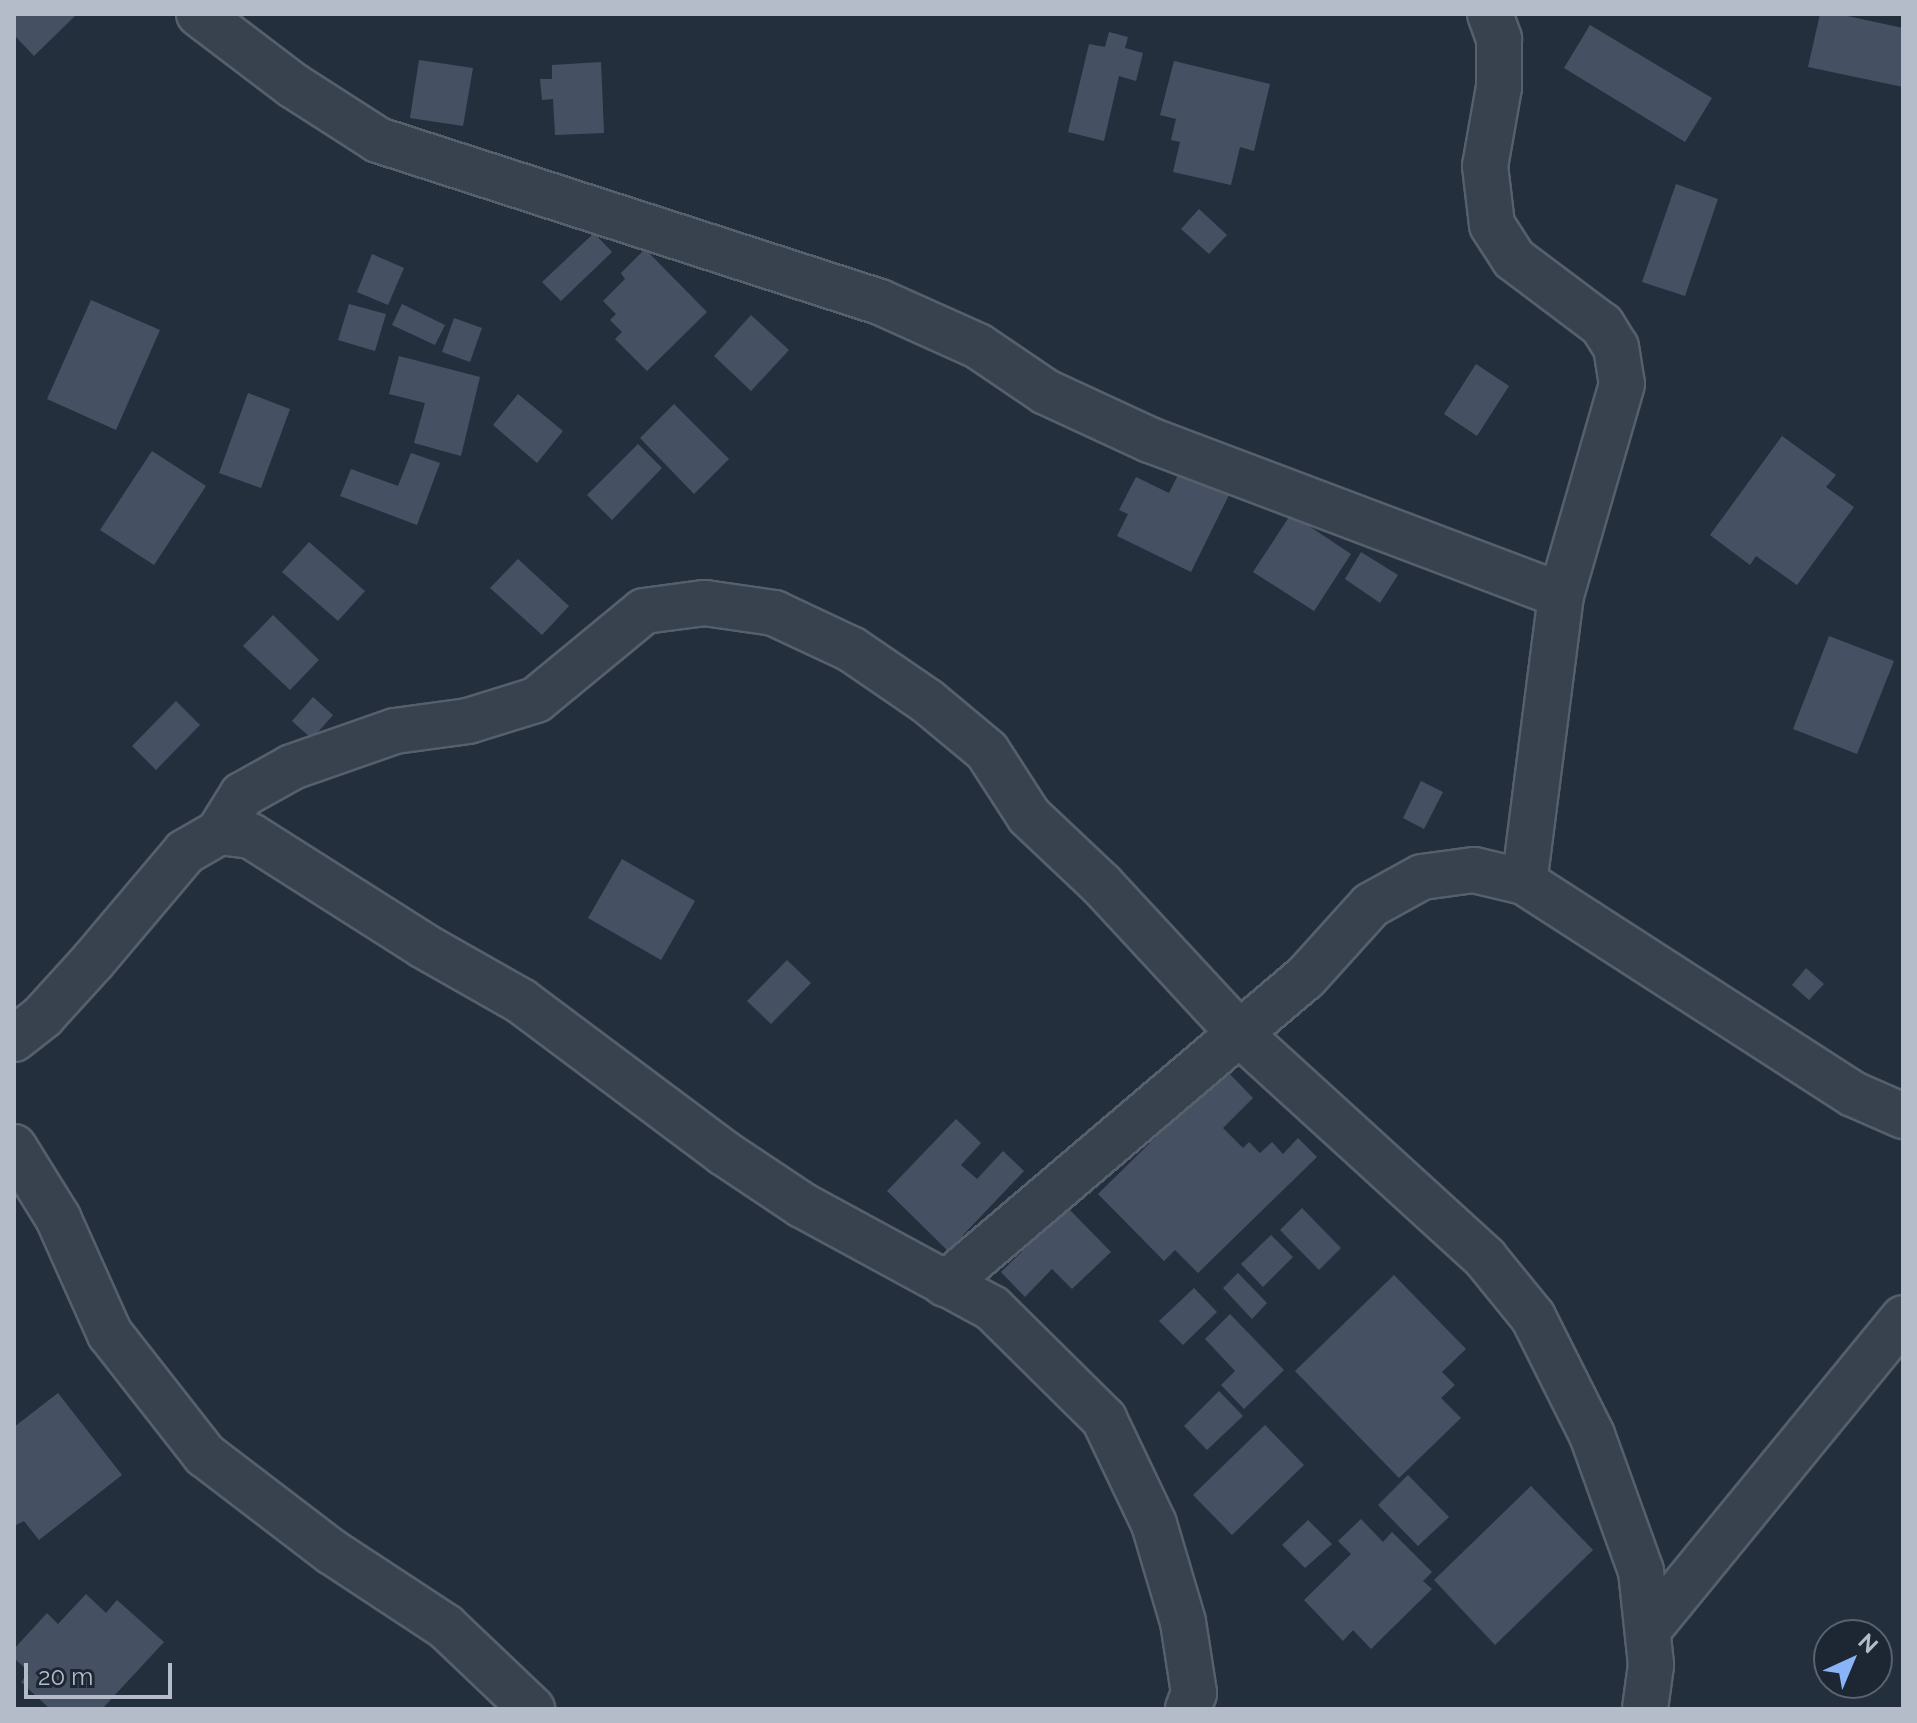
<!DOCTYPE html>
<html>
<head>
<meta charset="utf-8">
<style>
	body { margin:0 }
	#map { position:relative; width:1917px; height:1723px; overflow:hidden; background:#242f3e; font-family:Raleway,sans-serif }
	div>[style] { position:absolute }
	.building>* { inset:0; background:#455162 }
	.roads { filter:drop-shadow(2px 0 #565f6c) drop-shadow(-2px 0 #565f6c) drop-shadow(0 2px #565f6c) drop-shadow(0 -2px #565f6c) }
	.minor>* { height:44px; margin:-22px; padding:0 22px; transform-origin:22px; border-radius:22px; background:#38414e }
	span { translate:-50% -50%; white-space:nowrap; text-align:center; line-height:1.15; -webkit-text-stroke:7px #1d2633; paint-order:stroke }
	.frame { position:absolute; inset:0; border:16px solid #b4bcc9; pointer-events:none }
	.north { position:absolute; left:1813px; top:1619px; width:80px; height:80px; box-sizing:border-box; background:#1d2633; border:2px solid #59626f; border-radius:50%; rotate:44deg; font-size:22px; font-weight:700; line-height:32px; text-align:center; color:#b4bcc9 }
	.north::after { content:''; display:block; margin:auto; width:28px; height:36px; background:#8ab4f8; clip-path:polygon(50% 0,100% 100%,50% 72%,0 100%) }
	.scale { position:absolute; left:24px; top:1663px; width:148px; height:36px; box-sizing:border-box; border:4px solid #b4bcc9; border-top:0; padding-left:10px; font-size:24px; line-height:28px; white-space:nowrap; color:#b4bcc9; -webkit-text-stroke:6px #1d2633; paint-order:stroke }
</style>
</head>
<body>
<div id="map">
	<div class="building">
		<div style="clip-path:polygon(14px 14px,77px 14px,34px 56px,14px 35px)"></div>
		<div style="clip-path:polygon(1820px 14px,1838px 14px,1903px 28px,1903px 87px,1808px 67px)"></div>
		<div style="clip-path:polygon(1590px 25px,1712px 98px,1685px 142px,1564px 68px)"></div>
		<div style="clip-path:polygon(1109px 32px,1128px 37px,1125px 48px,1143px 53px,1136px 81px,1119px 76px,1104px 141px,1068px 132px,1089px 44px,1105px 47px)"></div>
		<div style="clip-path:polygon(419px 60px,473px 68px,463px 126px,410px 118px)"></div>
		<div style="clip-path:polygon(1174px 61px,1270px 84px,1254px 151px,1240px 147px,1231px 185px,1173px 172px,1180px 142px,1171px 140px,1176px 119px,1160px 115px)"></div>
		<div style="clip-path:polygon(601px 62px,604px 133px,555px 135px,553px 99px,542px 100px,540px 79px,552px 79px,552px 65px)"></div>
		<div style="clip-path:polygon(1676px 184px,1718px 199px,1685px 296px,1642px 282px)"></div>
		<div style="clip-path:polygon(1199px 209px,1227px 235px,1209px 254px,1181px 229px)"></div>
		<div style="clip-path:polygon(594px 233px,612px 252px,561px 301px,542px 282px)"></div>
		<div style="clip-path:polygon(645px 249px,707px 312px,647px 371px,615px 339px,622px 332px,610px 320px,616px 314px,603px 301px,625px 279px,621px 273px)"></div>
		<div style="clip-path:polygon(372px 254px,404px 268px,388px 305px,357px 292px)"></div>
		<div style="clip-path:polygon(91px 300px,160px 330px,116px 430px,47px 399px)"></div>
		<div style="clip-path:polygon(349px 304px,386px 314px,375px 351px,338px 340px)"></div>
		<div style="clip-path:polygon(402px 304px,445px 325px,435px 345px,392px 325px)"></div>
		<div style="clip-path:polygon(751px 315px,789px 350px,751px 391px,714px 356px)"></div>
		<div style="clip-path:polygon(454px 318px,482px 328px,470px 362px,442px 352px)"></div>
		<div style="clip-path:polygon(399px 356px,480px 377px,461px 456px,414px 443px,425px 403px,389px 394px)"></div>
		<div style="clip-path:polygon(1476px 364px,1509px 386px,1477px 436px,1444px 414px)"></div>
		<div style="clip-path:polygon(248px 393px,290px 409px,261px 488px,219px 473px)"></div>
		<div style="clip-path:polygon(518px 394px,563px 431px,537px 463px,493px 425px)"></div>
		<div style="clip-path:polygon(674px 404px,729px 459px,694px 494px,640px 438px)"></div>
		<div style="clip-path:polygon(1782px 436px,1836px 475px,1826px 487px,1854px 507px,1797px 585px,1756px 556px,1750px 565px,1710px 535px)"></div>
		<div style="clip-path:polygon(638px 444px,662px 468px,612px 520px,587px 495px)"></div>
		<div style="clip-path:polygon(152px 451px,206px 486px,154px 565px,100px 530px)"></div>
		<div style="clip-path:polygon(411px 453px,440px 463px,417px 525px,340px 496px,351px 469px,398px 486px)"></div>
		<div style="clip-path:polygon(1180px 471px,1229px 495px,1191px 572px,1117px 536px,1128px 514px,1119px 510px,1136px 477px,1169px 493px)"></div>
		<div style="clip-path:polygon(1291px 514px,1351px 554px,1314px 611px,1253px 572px)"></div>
		<div style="clip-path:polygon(309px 542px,365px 591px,338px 621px,282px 572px)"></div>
		<div style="clip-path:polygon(1361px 552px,1398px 575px,1380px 603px,1345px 579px)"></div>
		<div style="clip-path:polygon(518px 559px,569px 606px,542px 635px,490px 588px)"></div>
		<div style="clip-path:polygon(273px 615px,319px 660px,290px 690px,243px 646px)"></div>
		<div style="clip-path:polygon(1829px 636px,1894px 661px,1857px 754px,1793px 729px)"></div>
		<div style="clip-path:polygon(313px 697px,333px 715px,312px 739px,292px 721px)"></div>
		<div style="clip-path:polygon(176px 701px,200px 725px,156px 770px,132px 746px)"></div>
		<div style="clip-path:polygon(1421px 781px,1443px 792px,1424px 829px,1403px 818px)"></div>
		<div style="clip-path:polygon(622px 859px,695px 901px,661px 960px,588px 918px)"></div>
		<div style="clip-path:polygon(787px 960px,811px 983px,771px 1024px,747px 1001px)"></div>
		<div style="clip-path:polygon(1806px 968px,1824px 984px,1809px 1000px,1792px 985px)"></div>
		<div style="clip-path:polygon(1225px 1069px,1253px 1098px,1223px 1128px,1243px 1148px,1249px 1142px,1260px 1153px,1272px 1142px,1283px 1154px,1298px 1138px,1317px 1157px,1198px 1273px,1175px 1250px,1164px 1261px,1098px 1194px)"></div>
		<div style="clip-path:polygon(956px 1119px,981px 1143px,961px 1165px,977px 1179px,1003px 1151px,1024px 1171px,948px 1251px,887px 1191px)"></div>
		<div style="clip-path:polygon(1067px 1207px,1111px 1252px,1072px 1289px,1052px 1269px,1025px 1297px,1001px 1272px)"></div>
		<div style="clip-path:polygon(1302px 1208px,1341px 1248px,1319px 1270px,1280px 1230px)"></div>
		<div style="clip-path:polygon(1271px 1235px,1293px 1257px,1263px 1287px,1241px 1264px)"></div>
		<div style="clip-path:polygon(1238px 1273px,1267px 1303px,1252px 1319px,1223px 1288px)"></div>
		<div style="clip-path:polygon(1394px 1275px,1466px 1349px,1442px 1372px,1455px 1385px,1441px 1398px,1461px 1418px,1399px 1478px,1295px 1371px)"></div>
		<div style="clip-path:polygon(1194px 1288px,1217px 1312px,1183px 1345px,1159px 1321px)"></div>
		<div style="clip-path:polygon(1230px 1314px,1284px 1370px,1244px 1409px,1221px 1385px,1235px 1371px,1205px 1339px)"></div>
		<div style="clip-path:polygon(1219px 1391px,1243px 1416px,1207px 1450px,1184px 1426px)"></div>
		<div style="clip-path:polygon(58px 1393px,122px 1475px,39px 1540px,24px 1521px,14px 1526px,14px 1427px)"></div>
		<div style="clip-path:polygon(1265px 1425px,1304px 1465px,1232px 1535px,1193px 1495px)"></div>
		<div style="clip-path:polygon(1408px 1475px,1449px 1517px,1418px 1546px,1378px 1505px)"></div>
		<div style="clip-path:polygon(1531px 1486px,1593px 1550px,1495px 1645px,1434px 1580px)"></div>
		<div style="clip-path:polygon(1361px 1519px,1383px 1542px,1392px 1532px,1432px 1572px,1423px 1581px,1432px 1589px,1371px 1649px,1353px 1630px,1343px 1641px,1304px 1600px,1351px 1554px,1338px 1541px)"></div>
		<div style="clip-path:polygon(1308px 1520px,1332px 1544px,1305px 1568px,1282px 1545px)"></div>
		<div style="clip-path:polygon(86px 1594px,106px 1613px,117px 1600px,164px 1642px,102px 1709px,50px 1709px,21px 1682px,29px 1672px,14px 1658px,14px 1649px,47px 1613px,58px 1624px)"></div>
	</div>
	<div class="roads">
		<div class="minor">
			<div style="left:199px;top:14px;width:119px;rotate:37.2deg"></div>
			<div style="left:294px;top:86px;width:100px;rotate:32.7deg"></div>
			<div style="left:378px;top:140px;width:527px;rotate:17.89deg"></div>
			<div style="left:880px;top:302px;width:107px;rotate:24.2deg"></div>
			<div style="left:978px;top:346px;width:82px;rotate:34.1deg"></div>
			<div style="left:1046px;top:392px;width:115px;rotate:24.8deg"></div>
			<div style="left:1150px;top:440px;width:439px;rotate:20.7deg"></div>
			<div style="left:1490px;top:14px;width:27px;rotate:70deg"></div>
			<div style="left:1499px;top:39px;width:48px;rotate:90deg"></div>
			<div style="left:1499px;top:87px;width:80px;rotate:100deg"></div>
			<div style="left:1485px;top:166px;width:59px;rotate:83.2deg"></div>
			<div style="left:1492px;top:225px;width:40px;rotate:57.1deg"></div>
			<div style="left:1514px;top:259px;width:110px;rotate:36.9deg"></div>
			<div style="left:1602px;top:325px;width:26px;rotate:58deg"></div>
			<div style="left:1616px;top:347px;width:37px;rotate:81deg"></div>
			<div style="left:1622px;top:384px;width:220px;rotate:106.1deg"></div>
			<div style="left:1561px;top:595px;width:289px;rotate:97.3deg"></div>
			<div style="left:219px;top:832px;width:44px;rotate:-58.1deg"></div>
			<div style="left:242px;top:795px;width:57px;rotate:-29.2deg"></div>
			<div style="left:292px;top:767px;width:109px;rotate:-19.3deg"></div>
			<div style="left:395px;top:731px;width:74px;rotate:-7.8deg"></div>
			<div style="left:468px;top:721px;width:71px;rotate:-17.2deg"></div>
			<div style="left:536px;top:700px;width:140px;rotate:-39.5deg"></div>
			<div style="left:644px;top:611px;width:62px;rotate:-7.5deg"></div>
			<div style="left:705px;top:603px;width:70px;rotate:8.2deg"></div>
			<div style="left:774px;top:613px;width:85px;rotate:25.1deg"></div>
			<div style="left:851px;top:649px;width:92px;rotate:34.4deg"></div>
			<div style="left:927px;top:701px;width:78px;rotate:39.8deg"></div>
			<div style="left:987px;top:751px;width:77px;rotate:57.1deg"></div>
			<div style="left:1029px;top:816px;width:100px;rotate:43.4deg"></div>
			<div style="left:1102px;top:885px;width:205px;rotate:47.2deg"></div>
			<div style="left:1241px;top:1035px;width:331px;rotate:42.4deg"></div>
			<div style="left:1485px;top:1258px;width:76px;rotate:50.9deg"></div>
			<div style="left:1533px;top:1317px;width:132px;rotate:63.4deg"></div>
			<div style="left:1592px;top:1435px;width:145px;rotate:70.2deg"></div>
			<div style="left:1641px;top:1571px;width:95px;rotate:83.9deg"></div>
			<div style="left:1651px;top:1665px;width:44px;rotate:97.8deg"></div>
			<div style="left:14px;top:1039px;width:37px;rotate:-38deg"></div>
			<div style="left:43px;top:1016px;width:74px;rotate:-47.7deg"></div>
			<div style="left:93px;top:961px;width:143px;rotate:-49.8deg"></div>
			<div style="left:185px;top:852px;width:39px;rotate:-30deg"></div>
			<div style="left:219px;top:832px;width:32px;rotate:7deg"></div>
			<div style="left:251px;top:836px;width:205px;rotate:32.4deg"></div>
			<div style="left:424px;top:946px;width:112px;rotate:29.6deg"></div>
			<div style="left:521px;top:1001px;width:254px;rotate:36.8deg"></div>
			<div style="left:724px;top:1153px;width:94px;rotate:33.7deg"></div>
			<div style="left:802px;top:1205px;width:216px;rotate:28.5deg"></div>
			<div style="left:992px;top:1308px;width:158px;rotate:44.7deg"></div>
			<div style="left:1104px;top:1419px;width:116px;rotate:64.5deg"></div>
			<div style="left:1154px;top:1524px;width:102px;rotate:73.5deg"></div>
			<div style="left:1183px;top:1622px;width:72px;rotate:81.2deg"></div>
			<div style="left:1194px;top:1693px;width:17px;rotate:111deg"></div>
			<div style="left:14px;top:1147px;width:84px;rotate:58.2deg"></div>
			<div style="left:58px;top:1218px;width:127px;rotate:65.9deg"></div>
			<div style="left:110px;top:1334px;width:154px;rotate:51.9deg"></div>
			<div style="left:205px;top:1455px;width:160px;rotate:37.4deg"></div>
			<div style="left:332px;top:1552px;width:136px;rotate:33.3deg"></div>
			<div style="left:446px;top:1627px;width:119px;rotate:43.6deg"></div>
			<div style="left:945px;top:1284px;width:472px;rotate:-40.4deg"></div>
			<div style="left:1305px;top:978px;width:98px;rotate:-47.9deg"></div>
			<div style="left:1371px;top:905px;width:58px;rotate:-28.8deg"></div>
			<div style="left:1422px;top:877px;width:52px;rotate:-7.7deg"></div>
			<div style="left:1474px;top:870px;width:51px;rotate:13.5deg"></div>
			<div style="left:1524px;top:882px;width:391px;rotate:32.8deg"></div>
			<div style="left:1853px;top:1094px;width:55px;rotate:23.7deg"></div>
			<div style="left:1648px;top:1630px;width:403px;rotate:-50.7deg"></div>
		</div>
	</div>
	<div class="frame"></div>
	<div class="north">N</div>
	<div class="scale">20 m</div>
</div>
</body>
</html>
